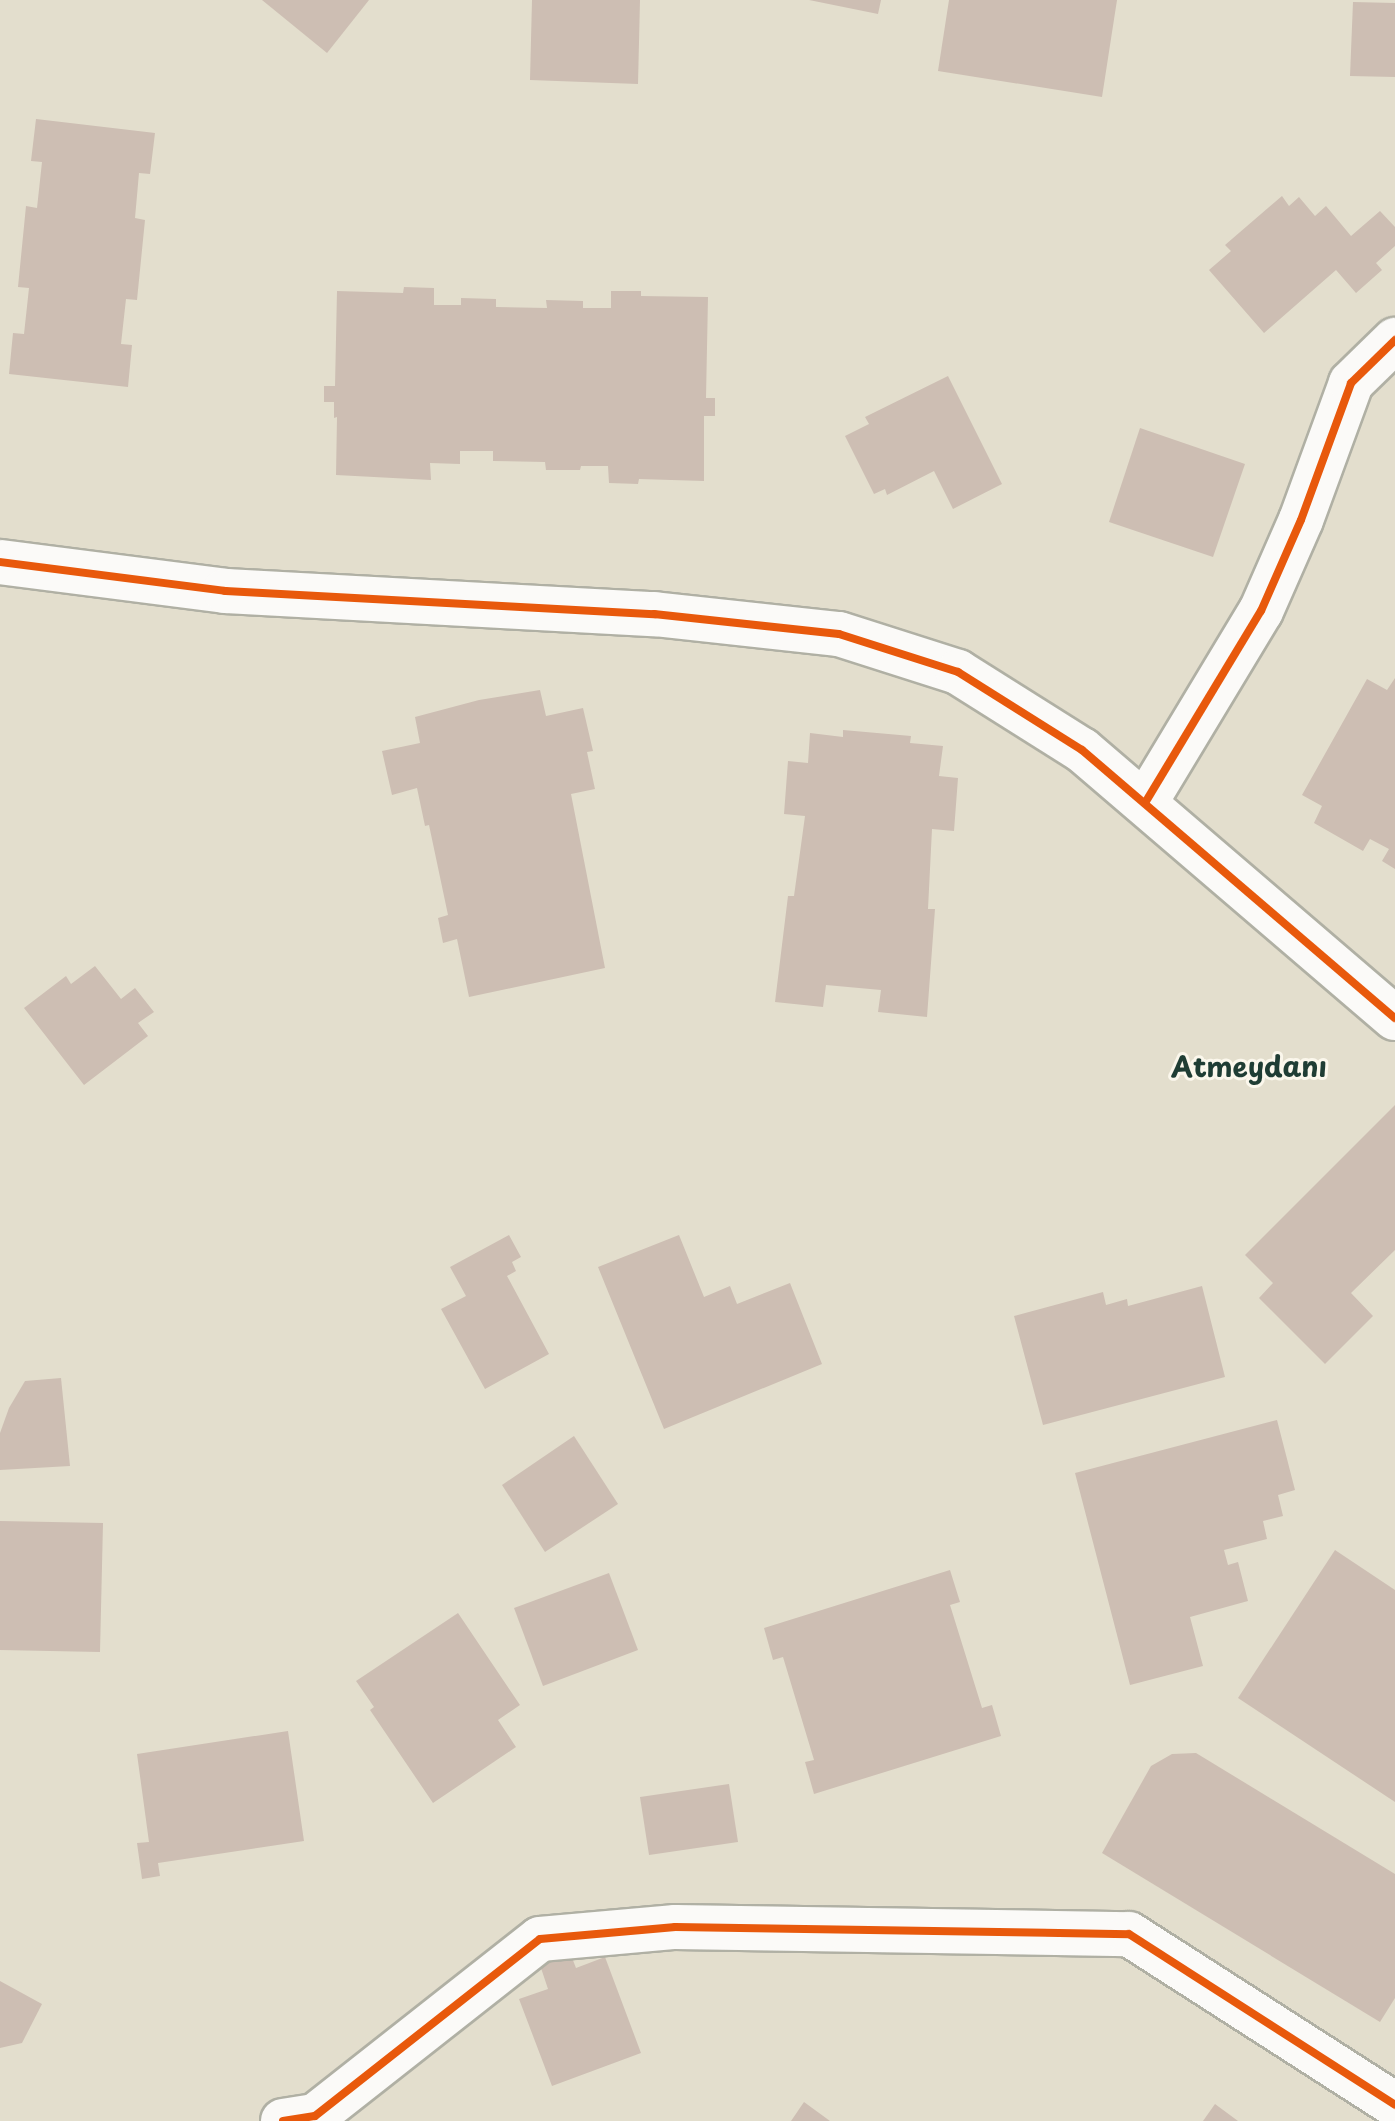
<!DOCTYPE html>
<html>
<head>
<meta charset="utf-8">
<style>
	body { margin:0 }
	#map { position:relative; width:1395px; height:2121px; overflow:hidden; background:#e3decd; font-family:"Playpen Sans",sans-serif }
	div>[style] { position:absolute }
	.building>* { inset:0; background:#cdbeb3 }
	.roads { filter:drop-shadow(2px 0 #b0b0a4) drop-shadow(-2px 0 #b0b0a4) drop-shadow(0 2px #b0b0a4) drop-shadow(0 -2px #b0b0a4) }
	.street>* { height:44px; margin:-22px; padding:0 22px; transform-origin:22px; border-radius:22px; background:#fbfaf8 }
	.cycleway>* { height:8px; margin:-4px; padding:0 4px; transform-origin:4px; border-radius:4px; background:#e8590c }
	span { translate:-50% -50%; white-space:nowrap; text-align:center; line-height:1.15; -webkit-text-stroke:6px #fbf7ec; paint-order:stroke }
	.district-label { font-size:28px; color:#1f3d34; font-weight:700 }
</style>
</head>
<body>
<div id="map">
	<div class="building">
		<div style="clip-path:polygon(262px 0,369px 0,327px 53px)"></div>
		<div style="clip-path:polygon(532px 0,640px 0,638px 84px,530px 80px)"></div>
		<div style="clip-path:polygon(809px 0,881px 0,878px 14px)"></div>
		<div style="clip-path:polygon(949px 0,1117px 0,1102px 97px,938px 71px)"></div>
		<div style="clip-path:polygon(1353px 2px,1395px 3px,1395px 77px,1350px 76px)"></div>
		<div style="clip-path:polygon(36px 119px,155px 133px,150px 174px,139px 173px,135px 218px,145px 220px,137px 300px,126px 299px,121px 344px,132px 345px,128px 387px,9px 374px,13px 333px,24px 334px,29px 288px,18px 287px,26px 206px,37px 208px,42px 162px,31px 161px)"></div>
		<div style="clip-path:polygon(1282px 196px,1289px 206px,1299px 197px,1315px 216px,1326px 206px,1351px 236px,1380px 211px,1395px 227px,1395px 246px,1376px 263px,1382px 270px,1356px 293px,1336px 270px,1264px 333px,1209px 270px,1231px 251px,1225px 245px)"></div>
		<div style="clip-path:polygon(404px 287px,434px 288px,434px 305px,461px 305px,461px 298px,496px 299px,496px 307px,547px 308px,546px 300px,583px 301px,583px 308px,611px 308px,611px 291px,641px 291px,641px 296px,708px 297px,706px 398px,715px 398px,715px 416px,704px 416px,704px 481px,639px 479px,638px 484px,609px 483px,608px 466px,581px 466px,580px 470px,546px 470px,545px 462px,493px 461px,493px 451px,460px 451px,460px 464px,430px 463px,431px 480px,336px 475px,337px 417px,334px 418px,334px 402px,324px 402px,324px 386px,335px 386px,337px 291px,403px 293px)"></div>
		<div style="clip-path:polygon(948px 376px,1002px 484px,953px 509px,934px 471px,887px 495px,885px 489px,874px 494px,845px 436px,869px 424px,865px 417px)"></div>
		<div style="clip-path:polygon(1140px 428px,1245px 464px,1213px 557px,1109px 522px)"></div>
		<div style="clip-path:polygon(1395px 678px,1395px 869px,1382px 861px,1389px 849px,1370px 839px,1363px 851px,1314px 823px,1322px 806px,1302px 795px,1367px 679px,1387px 690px)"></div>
		<div style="clip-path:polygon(540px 690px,546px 716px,583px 708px,593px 751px,587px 752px,595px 789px,571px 794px,605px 968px,469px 997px,457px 939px,443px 943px,438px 918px,448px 915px,429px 825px,425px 826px,417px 788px,392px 795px,382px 751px,420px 743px,415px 717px,479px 700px)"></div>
		<div style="clip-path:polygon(843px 730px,911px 736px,910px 743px,943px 746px,939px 776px,958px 778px,954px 831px,932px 829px,928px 909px,935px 909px,927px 1017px,878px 1012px,881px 990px,826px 985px,823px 1007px,775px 1002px,788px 896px,794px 896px,805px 816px,784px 814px,788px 761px,808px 763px,810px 733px,843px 737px)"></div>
		<div style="clip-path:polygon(95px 966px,121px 999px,135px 988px,154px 1012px,138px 1023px,148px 1036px,84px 1085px,24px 1008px,66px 976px,71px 984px)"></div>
		<div style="clip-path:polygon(1395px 1105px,1395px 1250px,1351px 1293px,1373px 1316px,1325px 1364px,1259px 1298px,1273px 1283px,1245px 1255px)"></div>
		<div style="clip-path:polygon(509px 1235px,521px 1257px,512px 1262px,516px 1271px,507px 1276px,549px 1354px,485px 1389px,441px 1309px,466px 1296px,450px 1267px)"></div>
		<div style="clip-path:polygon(679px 1235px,704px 1297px,730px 1286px,737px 1304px,790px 1283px,822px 1364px,664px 1429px,598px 1267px)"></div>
		<div style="clip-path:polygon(1202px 1286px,1225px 1377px,1043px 1425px,1014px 1316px,1103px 1292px,1106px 1305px,1127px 1299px,1128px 1306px)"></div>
		<div style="clip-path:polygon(61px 1378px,70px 1466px,0 1470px,0 1433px,9px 1408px,25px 1381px)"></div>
		<div style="clip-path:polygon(1277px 1420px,1295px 1490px,1278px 1495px,1283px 1516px,1263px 1521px,1267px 1539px,1224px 1550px,1228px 1565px,1238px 1562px,1248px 1601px,1190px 1617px,1203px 1666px,1130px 1685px,1075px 1473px)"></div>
		<div style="clip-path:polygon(574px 1436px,618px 1504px,545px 1552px,502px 1485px)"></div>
		<div style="clip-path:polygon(0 1521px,103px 1523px,100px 1652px,0 1650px)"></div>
		<div style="clip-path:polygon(1335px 1550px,1395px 1590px,1395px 1802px,1238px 1698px)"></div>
		<div style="clip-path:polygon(950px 1570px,960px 1602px,950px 1605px,982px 1708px,992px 1705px,1001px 1736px,814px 1794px,805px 1762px,814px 1760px,783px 1657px,773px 1660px,764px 1628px)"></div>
		<div style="clip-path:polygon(609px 1573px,638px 1650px,543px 1686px,514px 1608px)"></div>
		<div style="clip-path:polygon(458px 1613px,520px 1705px,498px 1720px,516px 1747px,433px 1803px,370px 1710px,374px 1707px,356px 1681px)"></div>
		<div style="clip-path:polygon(288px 1731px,304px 1841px,158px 1863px,160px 1876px,142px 1879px,137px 1843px,149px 1842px,137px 1754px)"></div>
		<div style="clip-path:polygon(1196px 1753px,1395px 1874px,1395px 1998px,1380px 2022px,1102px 1853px,1151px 1766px,1172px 1754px)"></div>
		<div style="clip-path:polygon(729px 1784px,738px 1842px,649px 1855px,640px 1797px)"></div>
		<div style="clip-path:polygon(567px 1945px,576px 1968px,605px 1957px,641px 2053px,552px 2086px,519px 1999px,548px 1989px,537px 1956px)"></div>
		<div style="clip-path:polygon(0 1981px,42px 2004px,22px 2043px,0 2048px)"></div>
		<div style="clip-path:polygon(804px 2102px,830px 2121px,791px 2121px)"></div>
		<div style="clip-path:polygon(1215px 2104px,1238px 2121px,1203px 2121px)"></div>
	</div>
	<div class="roads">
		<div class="street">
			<div style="left:0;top:562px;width:227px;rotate:7.3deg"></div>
			<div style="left:225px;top:591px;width:430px;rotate:3.1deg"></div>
			<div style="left:654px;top:614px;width:186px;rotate:6.2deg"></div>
			<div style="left:839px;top:634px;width:125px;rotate:17.7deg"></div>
			<div style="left:958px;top:672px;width:146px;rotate:32.2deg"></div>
			<div style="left:1082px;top:750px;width:412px;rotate:40.6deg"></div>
			<div style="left:1145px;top:803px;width:224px;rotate:-58.9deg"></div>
			<div style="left:1261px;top:611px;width:99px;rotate:-66.3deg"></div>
			<div style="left:1301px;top:520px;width:146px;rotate:-69.9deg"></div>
			<div style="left:1351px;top:383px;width:62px;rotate:-44.3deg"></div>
			<div style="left:283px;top:2121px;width:32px;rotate:-9deg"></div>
			<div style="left:315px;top:2116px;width:286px;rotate:-38.2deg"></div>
			<div style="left:540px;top:1939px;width:136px;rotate:-5.1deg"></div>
			<div style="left:675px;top:1927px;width:454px;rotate:0.9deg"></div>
			<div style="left:1129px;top:1934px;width:316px;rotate:32.7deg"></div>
		</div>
	</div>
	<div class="cycleway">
		<div style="left:0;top:562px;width:227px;rotate:7.3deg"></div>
		<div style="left:225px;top:591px;width:430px;rotate:3.1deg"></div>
		<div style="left:654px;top:614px;width:186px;rotate:6.2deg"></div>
		<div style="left:839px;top:634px;width:125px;rotate:17.7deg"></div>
		<div style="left:958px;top:672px;width:146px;rotate:32.2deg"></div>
		<div style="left:1082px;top:750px;width:412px;rotate:40.6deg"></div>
		<div style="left:1145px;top:803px;width:224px;rotate:-58.9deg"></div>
		<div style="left:1261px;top:611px;width:99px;rotate:-66.3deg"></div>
		<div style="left:1301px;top:520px;width:146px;rotate:-69.9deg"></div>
		<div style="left:1351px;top:383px;width:62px;rotate:-44.3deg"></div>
		<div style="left:283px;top:2121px;width:32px;rotate:-9deg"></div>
		<div style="left:315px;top:2116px;width:286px;rotate:-38.2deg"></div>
		<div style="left:540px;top:1939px;width:136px;rotate:-5.1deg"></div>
		<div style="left:675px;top:1927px;width:454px;rotate:0.9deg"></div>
		<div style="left:1129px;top:1934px;width:316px;rotate:32.7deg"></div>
	</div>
	<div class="district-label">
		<span style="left:1249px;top:1066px">Atmeydanı</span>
	</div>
</div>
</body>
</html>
